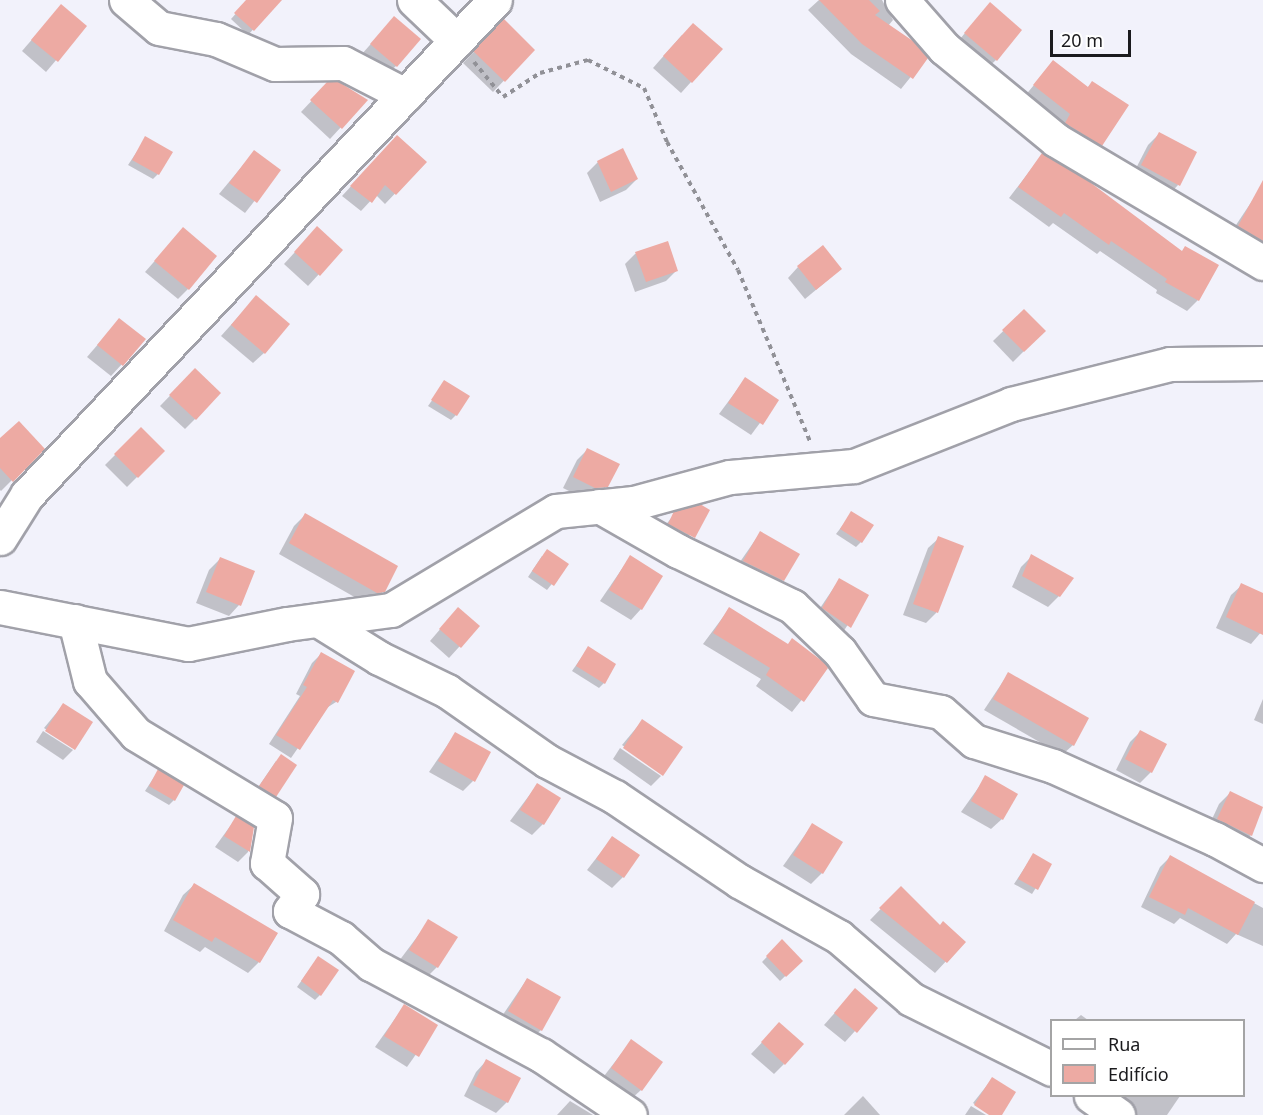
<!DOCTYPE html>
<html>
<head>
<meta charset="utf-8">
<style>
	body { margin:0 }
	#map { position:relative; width:1263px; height:1115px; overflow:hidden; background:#f2f2fb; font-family:"Noto Sans",sans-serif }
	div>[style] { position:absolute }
	.shadow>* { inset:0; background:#0003 }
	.building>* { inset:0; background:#edaaa3 }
	.path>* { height:4px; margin-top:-2px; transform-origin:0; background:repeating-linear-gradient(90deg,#919197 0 4.5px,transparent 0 9px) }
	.roads { filter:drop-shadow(2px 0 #a1a1a9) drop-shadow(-2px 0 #a1a1a9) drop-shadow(0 2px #a1a1a9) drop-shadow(0 -2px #a1a1a9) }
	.minor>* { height:33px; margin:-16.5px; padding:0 16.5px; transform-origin:16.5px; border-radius:16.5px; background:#fff }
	span { translate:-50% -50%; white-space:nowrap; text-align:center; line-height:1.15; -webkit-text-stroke:6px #fff; paint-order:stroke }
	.legend { position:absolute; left:1050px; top:1019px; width:195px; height:78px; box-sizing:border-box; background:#fff; border:2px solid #a4a4a5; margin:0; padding:8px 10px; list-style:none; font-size:18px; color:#1b1b1e }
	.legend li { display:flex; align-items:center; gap:12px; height:30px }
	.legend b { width:30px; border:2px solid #a4a4a5 }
	.scale { position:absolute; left:1050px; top:30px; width:81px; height:27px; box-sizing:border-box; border:3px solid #1b1b1e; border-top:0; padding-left:8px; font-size:18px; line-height:21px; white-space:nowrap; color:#1b1b1e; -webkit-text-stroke:4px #fff; paint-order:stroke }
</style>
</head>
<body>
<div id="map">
	<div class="shadow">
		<div style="clip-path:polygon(248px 0,264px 0,273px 8px,248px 35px,231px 19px)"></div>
		<div style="clip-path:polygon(819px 0,882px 0,893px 20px,888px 26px,926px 58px,901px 89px,851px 54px,808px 10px)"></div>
		<div style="clip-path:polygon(61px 6px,85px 26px,46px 72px,22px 51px)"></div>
		<div style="clip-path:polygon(980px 15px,996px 60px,985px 70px,955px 45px)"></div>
		<div style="clip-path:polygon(394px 18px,396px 66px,385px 76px,361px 55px)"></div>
		<div style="clip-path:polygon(504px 21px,533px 50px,493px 92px,463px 63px)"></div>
		<div style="clip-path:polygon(682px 35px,691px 82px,681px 93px,653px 68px)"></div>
		<div style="clip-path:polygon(1053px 62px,1087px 88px,1092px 83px,1101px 145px,1091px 156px,1024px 97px)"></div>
		<div style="clip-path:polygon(317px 95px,366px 100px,330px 139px,301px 112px)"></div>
		<div style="clip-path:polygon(1159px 134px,1178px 185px,1168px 196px,1132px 176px,1148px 145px)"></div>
		<div style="clip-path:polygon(146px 138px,158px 174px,153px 179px,128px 165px)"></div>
		<div style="clip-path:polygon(388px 146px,425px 162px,385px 204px,376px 195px,361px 211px,342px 196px)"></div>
		<div style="clip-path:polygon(254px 152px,279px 170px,245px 213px,219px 194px)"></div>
		<div style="clip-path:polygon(1042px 155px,1181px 252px,1217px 266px,1198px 300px,1187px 311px,1156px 293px,1157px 290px,1100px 251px,1097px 254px,1053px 223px,1049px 227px,1009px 198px)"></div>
		<div style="clip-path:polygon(598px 162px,637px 179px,626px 190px,600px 202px,587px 173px)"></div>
		<div style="clip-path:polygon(1256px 195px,1263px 199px,1263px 260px,1228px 237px)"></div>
		<div style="clip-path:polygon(183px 229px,188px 289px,178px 299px,145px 272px)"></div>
		<div style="clip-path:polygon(307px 239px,341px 250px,308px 286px,284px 264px)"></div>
		<div style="clip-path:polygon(667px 242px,677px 270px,666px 281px,635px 292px,625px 264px,635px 254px)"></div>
		<div style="clip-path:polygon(798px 267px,829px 279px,805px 299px,788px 278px)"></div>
		<div style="clip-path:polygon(256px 297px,264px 353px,253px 363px,221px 336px)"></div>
		<div style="clip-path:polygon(1024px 311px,1044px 331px,1013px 362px,993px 341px)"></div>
		<div style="clip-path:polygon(119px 320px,144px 340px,111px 376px,87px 357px)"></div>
		<div style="clip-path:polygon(195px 370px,195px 419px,185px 429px,160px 406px)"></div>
		<div style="clip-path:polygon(745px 379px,777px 400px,751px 435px,719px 414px)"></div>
		<div style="clip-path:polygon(445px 382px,456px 415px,451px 420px,428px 406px)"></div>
		<div style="clip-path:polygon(141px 429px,163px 451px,127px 487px,105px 465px)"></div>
		<div style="clip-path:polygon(0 440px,43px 449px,1px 491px,0 490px)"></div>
		<div style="clip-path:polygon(588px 449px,607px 486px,595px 497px,583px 498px,563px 488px,577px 460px)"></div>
		<div style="clip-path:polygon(708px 510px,681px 547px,658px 535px,675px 513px)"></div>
		<div style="clip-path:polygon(852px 513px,861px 542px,856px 547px,836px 534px)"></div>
		<div style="clip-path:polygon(305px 515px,384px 591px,372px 602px,365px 603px,279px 554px,294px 526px)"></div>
		<div style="clip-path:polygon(760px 533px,783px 580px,772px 591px,733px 572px)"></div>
		<div style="clip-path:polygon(939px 538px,962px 547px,936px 613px,926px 623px,903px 615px,928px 548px)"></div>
		<div style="clip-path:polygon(542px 556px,567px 565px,547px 590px,528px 577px)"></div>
		<div style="clip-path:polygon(1032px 556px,1059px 596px,1048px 607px,1012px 587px,1021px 567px)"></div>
		<div style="clip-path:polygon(630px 557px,641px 609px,631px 620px,600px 601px)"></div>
		<div style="clip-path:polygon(220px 559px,253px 572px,239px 605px,229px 616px,196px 603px,209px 570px)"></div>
		<div style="clip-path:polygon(839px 580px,867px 596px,839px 638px,812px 620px)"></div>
		<div style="clip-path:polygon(1242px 585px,1263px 595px,1263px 630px,1251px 644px,1216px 628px,1231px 595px)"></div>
		<div style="clip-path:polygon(729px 609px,826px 669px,792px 712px,756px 686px,761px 679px,703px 644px)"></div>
		<div style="clip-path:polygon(448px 620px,478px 626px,449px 658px,430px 641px)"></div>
		<div style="clip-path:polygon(588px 648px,604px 683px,599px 688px,572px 671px)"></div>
		<div style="clip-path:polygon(321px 654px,353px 672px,336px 702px,325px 709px,291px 758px,269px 744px,300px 696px,296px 694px,312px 663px)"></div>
		<div style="clip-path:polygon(1008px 674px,1073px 745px,1062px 755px,984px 710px)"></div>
		<div style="clip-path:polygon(1263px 699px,1263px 724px,1254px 720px)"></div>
		<div style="clip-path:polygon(63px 705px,91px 723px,74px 749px,44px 728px)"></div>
		<div style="clip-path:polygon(642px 721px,662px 773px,622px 745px)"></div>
		<div style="clip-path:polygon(43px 731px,73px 750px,63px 760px,36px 742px)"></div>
		<div style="clip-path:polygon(1140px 732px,1151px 772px,1140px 783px,1116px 770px,1130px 742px)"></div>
		<div style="clip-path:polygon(455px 734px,473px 781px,463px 791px,429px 772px)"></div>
		<div style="clip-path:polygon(620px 748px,661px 776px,651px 786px,613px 759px)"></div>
		<div style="clip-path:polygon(276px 761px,275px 796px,270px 801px,255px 792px)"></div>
		<div style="clip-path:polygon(158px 771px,174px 800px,169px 805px,145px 791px)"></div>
		<div style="clip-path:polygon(986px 777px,1002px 819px,991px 829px,961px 812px)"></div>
		<div style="clip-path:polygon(537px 785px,543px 824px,532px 835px,510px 821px)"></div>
		<div style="clip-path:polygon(1230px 793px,1251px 835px,1240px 845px,1207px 830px,1219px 804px)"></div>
		<div style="clip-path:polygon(236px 818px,253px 828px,248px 852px,238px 862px,215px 847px)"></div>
		<div style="clip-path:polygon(812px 825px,822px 873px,811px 884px,783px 866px)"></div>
		<div style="clip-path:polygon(612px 838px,623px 877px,612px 888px,587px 870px)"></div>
		<div style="clip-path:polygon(1033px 855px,1050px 865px,1032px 894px,1014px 884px)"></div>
		<div style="clip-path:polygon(1170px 857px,1263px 908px,1263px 946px,1236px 934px,1227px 944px,1180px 918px,1174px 924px,1141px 907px,1160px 867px)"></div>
		<div style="clip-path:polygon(194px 885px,259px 962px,248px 973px,205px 947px,200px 952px,164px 931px,183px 895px)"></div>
		<div style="clip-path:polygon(901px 888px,940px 927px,964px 942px,935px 973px,870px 920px)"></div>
		<div style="clip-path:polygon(429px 921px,437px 967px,426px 978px,399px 961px)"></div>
		<div style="clip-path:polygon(782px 941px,801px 961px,780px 981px,762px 962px)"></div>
		<div style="clip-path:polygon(314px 963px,320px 995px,315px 1000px,297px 987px)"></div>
		<div style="clip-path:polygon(527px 979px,541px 1030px,530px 1040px,498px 1022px)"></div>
		<div style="clip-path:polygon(855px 990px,876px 1008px,845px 1042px,824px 1025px)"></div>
		<div style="clip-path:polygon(404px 1006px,436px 1026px,407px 1067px,375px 1047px)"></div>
		<div style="clip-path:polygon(1081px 1015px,1088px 1020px,1075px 1020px)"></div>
		<div style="clip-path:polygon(769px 1035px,784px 1064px,774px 1074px,751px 1054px)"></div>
		<div style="clip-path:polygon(631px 1041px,641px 1090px,630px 1100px,601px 1080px)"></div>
		<div style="clip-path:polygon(486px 1061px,507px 1102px,496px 1113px,464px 1096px,476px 1072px)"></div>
		<div style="clip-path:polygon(992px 1079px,1000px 1115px,991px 1115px,973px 1103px)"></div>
		<div style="clip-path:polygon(863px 1096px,880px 1115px,844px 1115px)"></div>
		<div style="clip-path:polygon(1124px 1096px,1180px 1096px,1167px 1115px,1131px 1115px,1117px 1106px)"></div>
		<div style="clip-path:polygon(570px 1101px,593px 1115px,557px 1115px)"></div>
		<div style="clip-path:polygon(971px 1106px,986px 1115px,965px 1115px)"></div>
	</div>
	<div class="building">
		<div style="clip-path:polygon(246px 0,282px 0,254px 31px,234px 13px)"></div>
		<div style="clip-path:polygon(819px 0,869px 0,880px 11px,875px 15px,913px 41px,928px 58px,913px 79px,862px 44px)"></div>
		<div style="clip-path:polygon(990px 2px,1022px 30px,997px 61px,964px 33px)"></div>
		<div style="clip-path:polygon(61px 4px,87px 26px,58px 62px,31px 40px)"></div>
		<div style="clip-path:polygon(394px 16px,421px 39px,397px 67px,370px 44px)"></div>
		<div style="clip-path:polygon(504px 19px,535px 50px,505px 82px,473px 51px)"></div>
		<div style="clip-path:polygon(693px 23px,723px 49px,692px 83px,663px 56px)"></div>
		<div style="clip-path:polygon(1053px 60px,1088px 87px,1092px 81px,1129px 105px,1102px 146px,1065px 123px,1070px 114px,1033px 85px)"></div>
		<div style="clip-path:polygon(327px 82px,339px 82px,368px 100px,342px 129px,310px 100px)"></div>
		<div style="clip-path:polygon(1159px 132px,1197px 152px,1180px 186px,1141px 165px)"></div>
		<div style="clip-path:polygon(397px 135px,427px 162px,396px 195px,385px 185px,372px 203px,350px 186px)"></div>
		<div style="clip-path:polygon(145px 136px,173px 152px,159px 175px,132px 160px)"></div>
		<div style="clip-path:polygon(623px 148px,638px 179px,611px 192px,597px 161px)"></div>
		<div style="clip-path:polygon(254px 150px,281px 170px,257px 203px,229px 183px)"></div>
		<div style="clip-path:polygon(1042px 153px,1087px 180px,1182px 251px,1185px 246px,1219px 265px,1199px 301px,1165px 282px,1167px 279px,1111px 241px,1109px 245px,1064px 213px,1061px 217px,1018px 187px)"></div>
		<div style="clip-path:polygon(1263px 180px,1263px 241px,1238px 226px)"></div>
		<div style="clip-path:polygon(317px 226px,343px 250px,320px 276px,294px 252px)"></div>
		<div style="clip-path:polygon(183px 227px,217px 256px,189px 290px,154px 261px)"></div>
		<div style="clip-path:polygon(668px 241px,678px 271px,646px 282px,635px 252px)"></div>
		<div style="clip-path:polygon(823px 245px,842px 269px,816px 290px,797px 266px)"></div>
		<div style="clip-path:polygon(256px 295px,290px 324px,265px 354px,231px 325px)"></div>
		<div style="clip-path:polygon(1024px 309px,1046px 331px,1024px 352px,1002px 330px)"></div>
		<div style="clip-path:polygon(119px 318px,146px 339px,123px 366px,97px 345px)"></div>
		<div style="clip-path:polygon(195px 368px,221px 393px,196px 420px,169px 395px)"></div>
		<div style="clip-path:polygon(745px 377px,779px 400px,763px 425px,728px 403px)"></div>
		<div style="clip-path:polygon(444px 380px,470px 396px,457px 416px,431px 400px)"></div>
		<div style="clip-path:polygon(19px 421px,45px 449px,13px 482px,0 468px,0 438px)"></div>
		<div style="clip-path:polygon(141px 427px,165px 451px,138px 478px,114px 454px)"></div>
		<div style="clip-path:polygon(587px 448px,620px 464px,608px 487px,595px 488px,573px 477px)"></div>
		<div style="clip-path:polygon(700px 504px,710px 510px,695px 538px,668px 524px,674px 511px)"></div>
		<div style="clip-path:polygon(851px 511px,874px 525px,862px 543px,840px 529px)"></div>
		<div style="clip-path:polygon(305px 513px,398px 566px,385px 592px,377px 593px,289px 543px)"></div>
		<div style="clip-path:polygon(760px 531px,800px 554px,784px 581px,743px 561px)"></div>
		<div style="clip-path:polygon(938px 536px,964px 546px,938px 613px,913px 604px)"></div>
		<div style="clip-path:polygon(547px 549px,569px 564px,554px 586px,532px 571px)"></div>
		<div style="clip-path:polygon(1031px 554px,1074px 578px,1060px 597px,1022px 576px)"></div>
		<div style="clip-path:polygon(630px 555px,663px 576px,642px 610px,609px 590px)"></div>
		<div style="clip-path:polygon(220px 557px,255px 571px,241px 606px,206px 592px)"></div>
		<div style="clip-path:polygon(839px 578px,869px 595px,851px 628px,822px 608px)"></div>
		<div style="clip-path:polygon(1241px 583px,1263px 593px,1263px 635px,1226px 617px)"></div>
		<div style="clip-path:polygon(458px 607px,480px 626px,461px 648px,439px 629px)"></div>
		<div style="clip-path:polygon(729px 607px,788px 644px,792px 638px,826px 664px,828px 668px,804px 702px,766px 675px,770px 668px,713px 633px)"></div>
		<div style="clip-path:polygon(588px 646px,616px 664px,605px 684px,576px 666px)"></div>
		<div style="clip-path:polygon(321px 652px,355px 671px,338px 703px,333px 700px,300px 750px,276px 735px,307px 687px,303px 685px)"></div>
		<div style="clip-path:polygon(1008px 672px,1089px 718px,1074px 746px,993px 699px)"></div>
		<div style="clip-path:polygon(63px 703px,93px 722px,75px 750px,45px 731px)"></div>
		<div style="clip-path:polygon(642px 719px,683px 747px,663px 776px,623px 748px)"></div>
		<div style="clip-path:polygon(1140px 730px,1167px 744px,1152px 773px,1125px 759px)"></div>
		<div style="clip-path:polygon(455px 732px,491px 752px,475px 782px,438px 761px)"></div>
		<div style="clip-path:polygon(281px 754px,297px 765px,276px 797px,259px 786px)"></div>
		<div style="clip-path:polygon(158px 769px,184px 785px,175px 801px,149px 786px)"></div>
		<div style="clip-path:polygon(985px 775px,1018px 794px,1003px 820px,971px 801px)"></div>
		<div style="clip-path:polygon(537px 783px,561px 798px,544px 825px,520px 810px)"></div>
		<div style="clip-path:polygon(1230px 791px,1263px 807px,1252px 836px,1217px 819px)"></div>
		<div style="clip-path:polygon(236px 816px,254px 827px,250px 852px,224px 836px)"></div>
		<div style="clip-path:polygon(812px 823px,843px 842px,823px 874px,793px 855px)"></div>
		<div style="clip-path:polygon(612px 836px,640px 855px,624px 878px,596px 859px)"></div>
		<div style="clip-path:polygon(1033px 853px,1052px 864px,1038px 890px,1018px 879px)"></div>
		<div style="clip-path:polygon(1170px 855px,1255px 902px,1238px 935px,1188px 908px,1185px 915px,1149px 897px)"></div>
		<div style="clip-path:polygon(194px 883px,278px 933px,260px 963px,215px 937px,212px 942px,173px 920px)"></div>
		<div style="clip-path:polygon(901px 886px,940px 925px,943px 921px,966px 942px,947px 963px,879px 908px)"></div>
		<div style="clip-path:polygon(428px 919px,458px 937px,438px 968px,409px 950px)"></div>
		<div style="clip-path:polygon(782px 939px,803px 961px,786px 977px,766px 956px)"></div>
		<div style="clip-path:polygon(318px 956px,339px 970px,321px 996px,301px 981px)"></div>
		<div style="clip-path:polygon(527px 978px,561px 997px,542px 1031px,508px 1011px)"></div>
		<div style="clip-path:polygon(855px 988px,878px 1008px,857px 1033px,834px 1013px)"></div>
		<div style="clip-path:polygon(404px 1004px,438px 1025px,419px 1057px,384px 1036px)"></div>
		<div style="clip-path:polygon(779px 1022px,804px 1044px,785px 1065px,761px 1042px)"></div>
		<div style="clip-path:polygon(631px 1039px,663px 1062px,642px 1091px,611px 1068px)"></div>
		<div style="clip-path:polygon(486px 1059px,521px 1078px,508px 1103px,473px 1085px)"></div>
		<div style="clip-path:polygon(992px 1077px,1016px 1092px,1002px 1115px,989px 1115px,974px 1105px)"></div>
	</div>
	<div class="path">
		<div style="left:474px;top:62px;width:45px;rotate:50.4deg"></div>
		<div style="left:503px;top:97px;width:44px;rotate:-33deg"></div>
		<div style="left:540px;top:73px;width:50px;rotate:-15.2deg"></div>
		<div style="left:588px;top:60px;width:63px;rotate:26.6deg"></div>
		<div style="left:644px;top:88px;width:59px;rotate:66.9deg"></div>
		<div style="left:667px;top:142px;width:146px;rotate:61deg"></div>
		<div style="left:738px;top:270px;width:186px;rotate:67.2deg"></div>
	</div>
	<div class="roads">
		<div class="minor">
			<div style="left:126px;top:0;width:43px;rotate:40.3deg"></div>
			<div style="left:159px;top:28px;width:58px;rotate:10.9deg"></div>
			<div style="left:216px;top:39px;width:64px;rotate:23deg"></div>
			<div style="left:275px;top:64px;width:68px;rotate:-0.8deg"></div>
			<div style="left:343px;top:63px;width:70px;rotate:27.3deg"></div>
			<div style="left:414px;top:0;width:59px;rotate:43.6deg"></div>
			<div style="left:902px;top:0;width:64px;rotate:48.8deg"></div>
			<div style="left:944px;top:48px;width:145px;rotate:39.4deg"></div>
			<div style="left:1056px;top:140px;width:241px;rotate:30.7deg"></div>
			<div style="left:599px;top:506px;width:91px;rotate:29.7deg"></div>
			<div style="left:678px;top:551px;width:127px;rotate:25.8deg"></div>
			<div style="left:792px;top:606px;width:66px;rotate:43.8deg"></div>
			<div style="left:840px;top:652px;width:57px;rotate:54.9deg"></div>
			<div style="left:873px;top:699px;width:69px;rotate:10.8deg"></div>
			<div style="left:941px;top:712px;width:44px;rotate:41.3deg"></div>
			<div style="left:974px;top:741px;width:83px;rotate:17.6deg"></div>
			<div style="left:1053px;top:766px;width:178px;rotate:24.3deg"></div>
			<div style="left:1215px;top:839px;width:55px;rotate:28.4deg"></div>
			<div style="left:0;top:538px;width:51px;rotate:-57.9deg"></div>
			<div style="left:27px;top:495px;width:681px;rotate:-46.61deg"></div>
			<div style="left:0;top:607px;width:192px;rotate:11.1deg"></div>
			<div style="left:188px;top:644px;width:101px;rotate:-11.4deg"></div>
			<div style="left:287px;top:624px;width:105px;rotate:-7.7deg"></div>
			<div style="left:391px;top:610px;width:192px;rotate:-31deg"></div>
			<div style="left:556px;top:511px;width:78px;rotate:-5.9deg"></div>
			<div style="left:634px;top:503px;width:99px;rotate:-15.2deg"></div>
			<div style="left:730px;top:477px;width:124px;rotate:-5.1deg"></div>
			<div style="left:854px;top:466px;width:169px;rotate:-21.5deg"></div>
			<div style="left:1011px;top:404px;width:164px;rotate:-14.1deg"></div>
			<div style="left:1170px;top:364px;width:93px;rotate:-0.6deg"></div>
			<div style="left:318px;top:620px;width:72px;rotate:31.9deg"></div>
			<div style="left:379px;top:658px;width:76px;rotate:25.9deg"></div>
			<div style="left:447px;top:691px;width:122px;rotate:35deg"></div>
			<div style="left:547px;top:761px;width:77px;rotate:27.9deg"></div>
			<div style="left:615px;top:797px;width:150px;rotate:34.1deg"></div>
			<div style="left:739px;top:881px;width:115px;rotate:29.2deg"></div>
			<div style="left:839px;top:937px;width:95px;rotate:40.7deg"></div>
			<div style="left:911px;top:999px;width:157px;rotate:26.4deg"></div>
			<div style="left:75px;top:621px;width:62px;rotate:76deg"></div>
			<div style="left:90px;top:681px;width:70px;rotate:49deg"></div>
			<div style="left:136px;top:734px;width:162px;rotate:31.1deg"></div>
			<div style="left:275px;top:818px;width:46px;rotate:100.1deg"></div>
			<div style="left:267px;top:863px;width:47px;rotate:41.5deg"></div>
			<div style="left:302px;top:894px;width:21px;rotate:125deg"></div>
			<div style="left:290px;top:911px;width:58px;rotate:27.9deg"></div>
			<div style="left:341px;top:938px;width:40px;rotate:41deg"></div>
			<div style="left:371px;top:964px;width:193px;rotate:28.2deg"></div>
			<div style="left:541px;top:1055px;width:107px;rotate:34deg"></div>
			<div style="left:1091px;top:1096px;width:33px;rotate:35deg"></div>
		</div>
	</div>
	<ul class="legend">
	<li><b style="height:8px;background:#fff"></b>Rua</li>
	<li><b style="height:16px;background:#edaaa3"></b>Edifício</li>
	</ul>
	<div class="scale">20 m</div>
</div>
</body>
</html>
